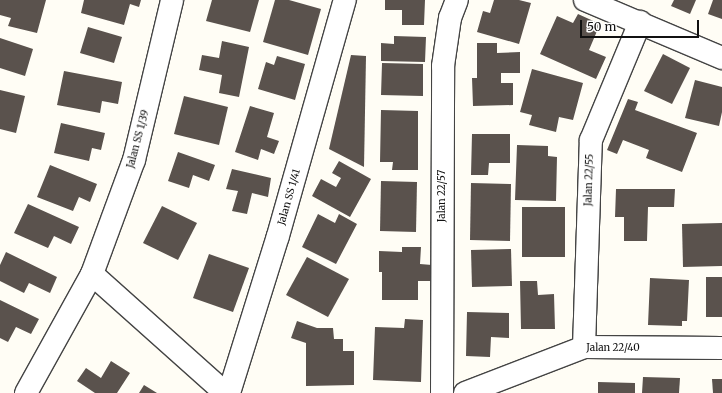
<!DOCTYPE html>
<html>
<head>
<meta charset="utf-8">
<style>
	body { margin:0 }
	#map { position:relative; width:722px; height:393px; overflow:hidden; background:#fffdf5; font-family:Merriweather,serif }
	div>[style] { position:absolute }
	.building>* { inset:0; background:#5a524d }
	.roads { filter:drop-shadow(1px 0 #444) drop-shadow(-1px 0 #444) drop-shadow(0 1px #444) drop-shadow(0 -1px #444) }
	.minor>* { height:22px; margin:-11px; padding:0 11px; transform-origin:11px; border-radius:11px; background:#fff }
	span { translate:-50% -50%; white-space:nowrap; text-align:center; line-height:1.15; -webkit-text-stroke:4px #fff; paint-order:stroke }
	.street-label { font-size:10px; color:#111 }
	.scale { position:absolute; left:580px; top:20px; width:119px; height:18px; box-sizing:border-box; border:2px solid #111; border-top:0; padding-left:5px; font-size:12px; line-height:14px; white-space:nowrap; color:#111; -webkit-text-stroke:3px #fff; paint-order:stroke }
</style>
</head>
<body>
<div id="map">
	<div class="building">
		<div style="clip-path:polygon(0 0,46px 0,37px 33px,8px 26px,11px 18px,0 15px)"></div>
		<div style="clip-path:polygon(84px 0,141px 0,139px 7px,130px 4px,124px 25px,81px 13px)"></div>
		<div style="clip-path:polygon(212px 0,259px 0,250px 32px,206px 21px)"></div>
		<div style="clip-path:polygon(275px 0,289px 0,321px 9px,308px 55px,263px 42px)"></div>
		<div style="clip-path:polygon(385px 0,425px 0,424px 25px,402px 25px,402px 10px,385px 10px)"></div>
		<div style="clip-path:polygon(494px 0,519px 0,531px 3px,519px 44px,477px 32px,483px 11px,490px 13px)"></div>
		<div style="clip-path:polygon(674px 0,696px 0,690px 14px,671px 6px)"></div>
		<div style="clip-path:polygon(713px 0,722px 0,722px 19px,708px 14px)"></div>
		<div style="clip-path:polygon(578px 14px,600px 24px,589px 50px,606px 57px,596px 79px,540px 54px,557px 16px,573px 23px)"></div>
		<div style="clip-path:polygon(88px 27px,122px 37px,114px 63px,80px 53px)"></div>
		<div style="clip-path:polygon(394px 36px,426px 37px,425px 62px,381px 61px,381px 43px,394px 44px)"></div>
		<div style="clip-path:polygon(0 38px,33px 49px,25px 76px,0 68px)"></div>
		<div style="clip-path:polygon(222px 41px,249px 47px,239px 97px,219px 93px,222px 75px,199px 70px,202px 55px,219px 58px)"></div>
		<div style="clip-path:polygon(477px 43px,497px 43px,497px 53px,520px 52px,520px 73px,501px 73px,501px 83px,513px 83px,513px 105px,473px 106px,472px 78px,477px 78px)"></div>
		<div style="clip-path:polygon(663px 54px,690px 68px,672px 104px,644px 91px)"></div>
		<div style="clip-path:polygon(351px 55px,366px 56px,364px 167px,329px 149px)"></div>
		<div style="clip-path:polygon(277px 56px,305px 64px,295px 100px,258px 89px,266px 62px,274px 65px)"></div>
		<div style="clip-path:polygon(382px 63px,423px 64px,423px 96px,381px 95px)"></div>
		<div style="clip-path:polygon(532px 69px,583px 83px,573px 120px,559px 117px,556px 132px,529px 125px,532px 115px,520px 112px)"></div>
		<div style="clip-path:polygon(64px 71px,122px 82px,118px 104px,102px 101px,100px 113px,57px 105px)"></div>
		<div style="clip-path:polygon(695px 80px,722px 87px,722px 112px,719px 126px,685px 118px)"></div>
		<div style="clip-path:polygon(0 90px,25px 96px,16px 133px,0 129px)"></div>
		<div style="clip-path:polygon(184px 96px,228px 107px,219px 145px,174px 134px)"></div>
		<div style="clip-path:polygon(628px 99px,638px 102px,635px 110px,697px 133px,682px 172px,646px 158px,649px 150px,623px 140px,617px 154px,607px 150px)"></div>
		<div style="clip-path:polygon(250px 106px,274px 113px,267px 137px,279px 141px,274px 154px,261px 149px,258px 160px,235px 152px)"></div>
		<div style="clip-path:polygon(381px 110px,418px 111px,418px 170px,392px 170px,393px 162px,380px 162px)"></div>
		<div style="clip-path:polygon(61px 123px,105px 133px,101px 150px,92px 148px,89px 161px,54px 153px)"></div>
		<div style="clip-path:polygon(472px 134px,510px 134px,510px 163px,489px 163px,488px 175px,471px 175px)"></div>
		<div style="clip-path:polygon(517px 145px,548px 146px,548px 156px,557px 157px,556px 201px,515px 200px)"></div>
		<div style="clip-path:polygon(178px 152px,215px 165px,209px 181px,193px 175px,189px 188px,168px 181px)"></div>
		<div style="clip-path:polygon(339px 161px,371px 179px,350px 217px,312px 196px,321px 179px,336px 187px,341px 178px,332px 173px)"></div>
		<div style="clip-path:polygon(50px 165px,97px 184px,90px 202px,79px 197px,73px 211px,37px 197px)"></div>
		<div style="clip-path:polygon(232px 169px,271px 178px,268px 197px,252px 193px,247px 214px,232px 211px,238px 191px,226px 189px)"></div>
		<div style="clip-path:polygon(381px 181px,417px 182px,416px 232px,380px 231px)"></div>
		<div style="clip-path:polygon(471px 183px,511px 184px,510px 241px,470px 240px)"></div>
		<div style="clip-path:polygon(616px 189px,675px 189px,674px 207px,648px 207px,647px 241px,624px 241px,624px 217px,615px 217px)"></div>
		<div style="clip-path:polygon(28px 204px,79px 227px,71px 244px,54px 236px,48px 248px,14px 233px)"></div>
		<div style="clip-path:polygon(162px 206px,197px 223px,178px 260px,143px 243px)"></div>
		<div style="clip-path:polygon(522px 207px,565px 207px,565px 257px,522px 257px)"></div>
		<div style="clip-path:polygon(318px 214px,335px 223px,339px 214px,357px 224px,336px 264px,302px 247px)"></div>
		<div style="clip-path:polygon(722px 223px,722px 266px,683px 267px,682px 224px)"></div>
		<div style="clip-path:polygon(402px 247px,421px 247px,420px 264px,432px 265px,431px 281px,418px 281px,418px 300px,382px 300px,382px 272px,379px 272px,379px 251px,402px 252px)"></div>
		<div style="clip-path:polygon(511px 249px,512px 286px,472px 287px,471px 250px)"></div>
		<div style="clip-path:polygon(6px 252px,57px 277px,50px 293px,29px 283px,24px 293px,0 281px,0 265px)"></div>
		<div style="clip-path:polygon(209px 254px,249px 268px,233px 312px,193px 298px)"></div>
		<div style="clip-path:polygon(307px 257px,349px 279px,328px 317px,286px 295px)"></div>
		<div style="clip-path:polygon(706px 277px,722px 277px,722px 317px,706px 317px)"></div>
		<div style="clip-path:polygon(650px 278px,689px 280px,687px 321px,682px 321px,682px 326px,648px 325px)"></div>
		<div style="clip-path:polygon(520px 281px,537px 281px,538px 295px,554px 294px,555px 329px,521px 329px)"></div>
		<div style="clip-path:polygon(0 300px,39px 319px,31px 334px,16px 327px,8px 342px,0 338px)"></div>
		<div style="clip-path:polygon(467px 312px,509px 313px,509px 338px,491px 337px,490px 357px,466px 356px)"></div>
		<div style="clip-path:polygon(405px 319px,423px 320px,421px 382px,373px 380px,375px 327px,404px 328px)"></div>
		<div style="clip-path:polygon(297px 321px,317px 328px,333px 328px,334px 339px,343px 339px,343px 351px,354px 351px,354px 385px,306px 386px,306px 343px,291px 338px)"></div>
		<div style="clip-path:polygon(111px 361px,130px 373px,117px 393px,95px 393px,77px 381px,86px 368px,101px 378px)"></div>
		<div style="clip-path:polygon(643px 377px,680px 378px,679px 393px,642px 393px)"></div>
		<div style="clip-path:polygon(712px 379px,722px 379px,722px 393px,713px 393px)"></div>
		<div style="clip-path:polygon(598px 382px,635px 383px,635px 393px,598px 393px)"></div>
		<div style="clip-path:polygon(144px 385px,157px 393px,139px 393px)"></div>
	</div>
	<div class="roads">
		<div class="minor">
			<div style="left:585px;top:0;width:149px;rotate:22.9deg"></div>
			<div style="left:92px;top:274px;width:178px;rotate:41.8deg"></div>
			<div style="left:584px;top:347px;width:207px;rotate:-88.1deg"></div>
			<div style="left:591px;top:140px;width:128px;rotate:-67.4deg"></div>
			<div style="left:26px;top:393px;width:136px;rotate:-61deg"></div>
			<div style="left:92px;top:274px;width:121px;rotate:-69.8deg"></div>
			<div style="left:134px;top:160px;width:164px;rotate:-76.6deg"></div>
			<div style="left:229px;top:393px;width:164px;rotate:-72.7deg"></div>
			<div style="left:278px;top:236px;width:245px;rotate:-74.2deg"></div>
			<div style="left:442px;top:393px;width:327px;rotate:-89.8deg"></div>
			<div style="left:443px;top:66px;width:49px;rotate:-81.7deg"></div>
			<div style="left:450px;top:18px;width:19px;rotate:-69deg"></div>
			<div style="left:465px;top:393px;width:128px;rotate:-21.1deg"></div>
			<div style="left:584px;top:347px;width:138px;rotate:0.4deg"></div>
		</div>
	</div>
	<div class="street-label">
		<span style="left:138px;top:139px;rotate:-75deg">Jalan SS 1/39</span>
		<span style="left:589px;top:180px;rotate:-88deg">Jalan 22/55</span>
		<span style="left:442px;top:196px;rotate:-90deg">Jalan 22/57</span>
		<span style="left:289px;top:197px;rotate:-74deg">Jalan SS 1/41</span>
		<span style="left:613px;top:348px">Jalan 22/40</span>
	</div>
	<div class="scale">50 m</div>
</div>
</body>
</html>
